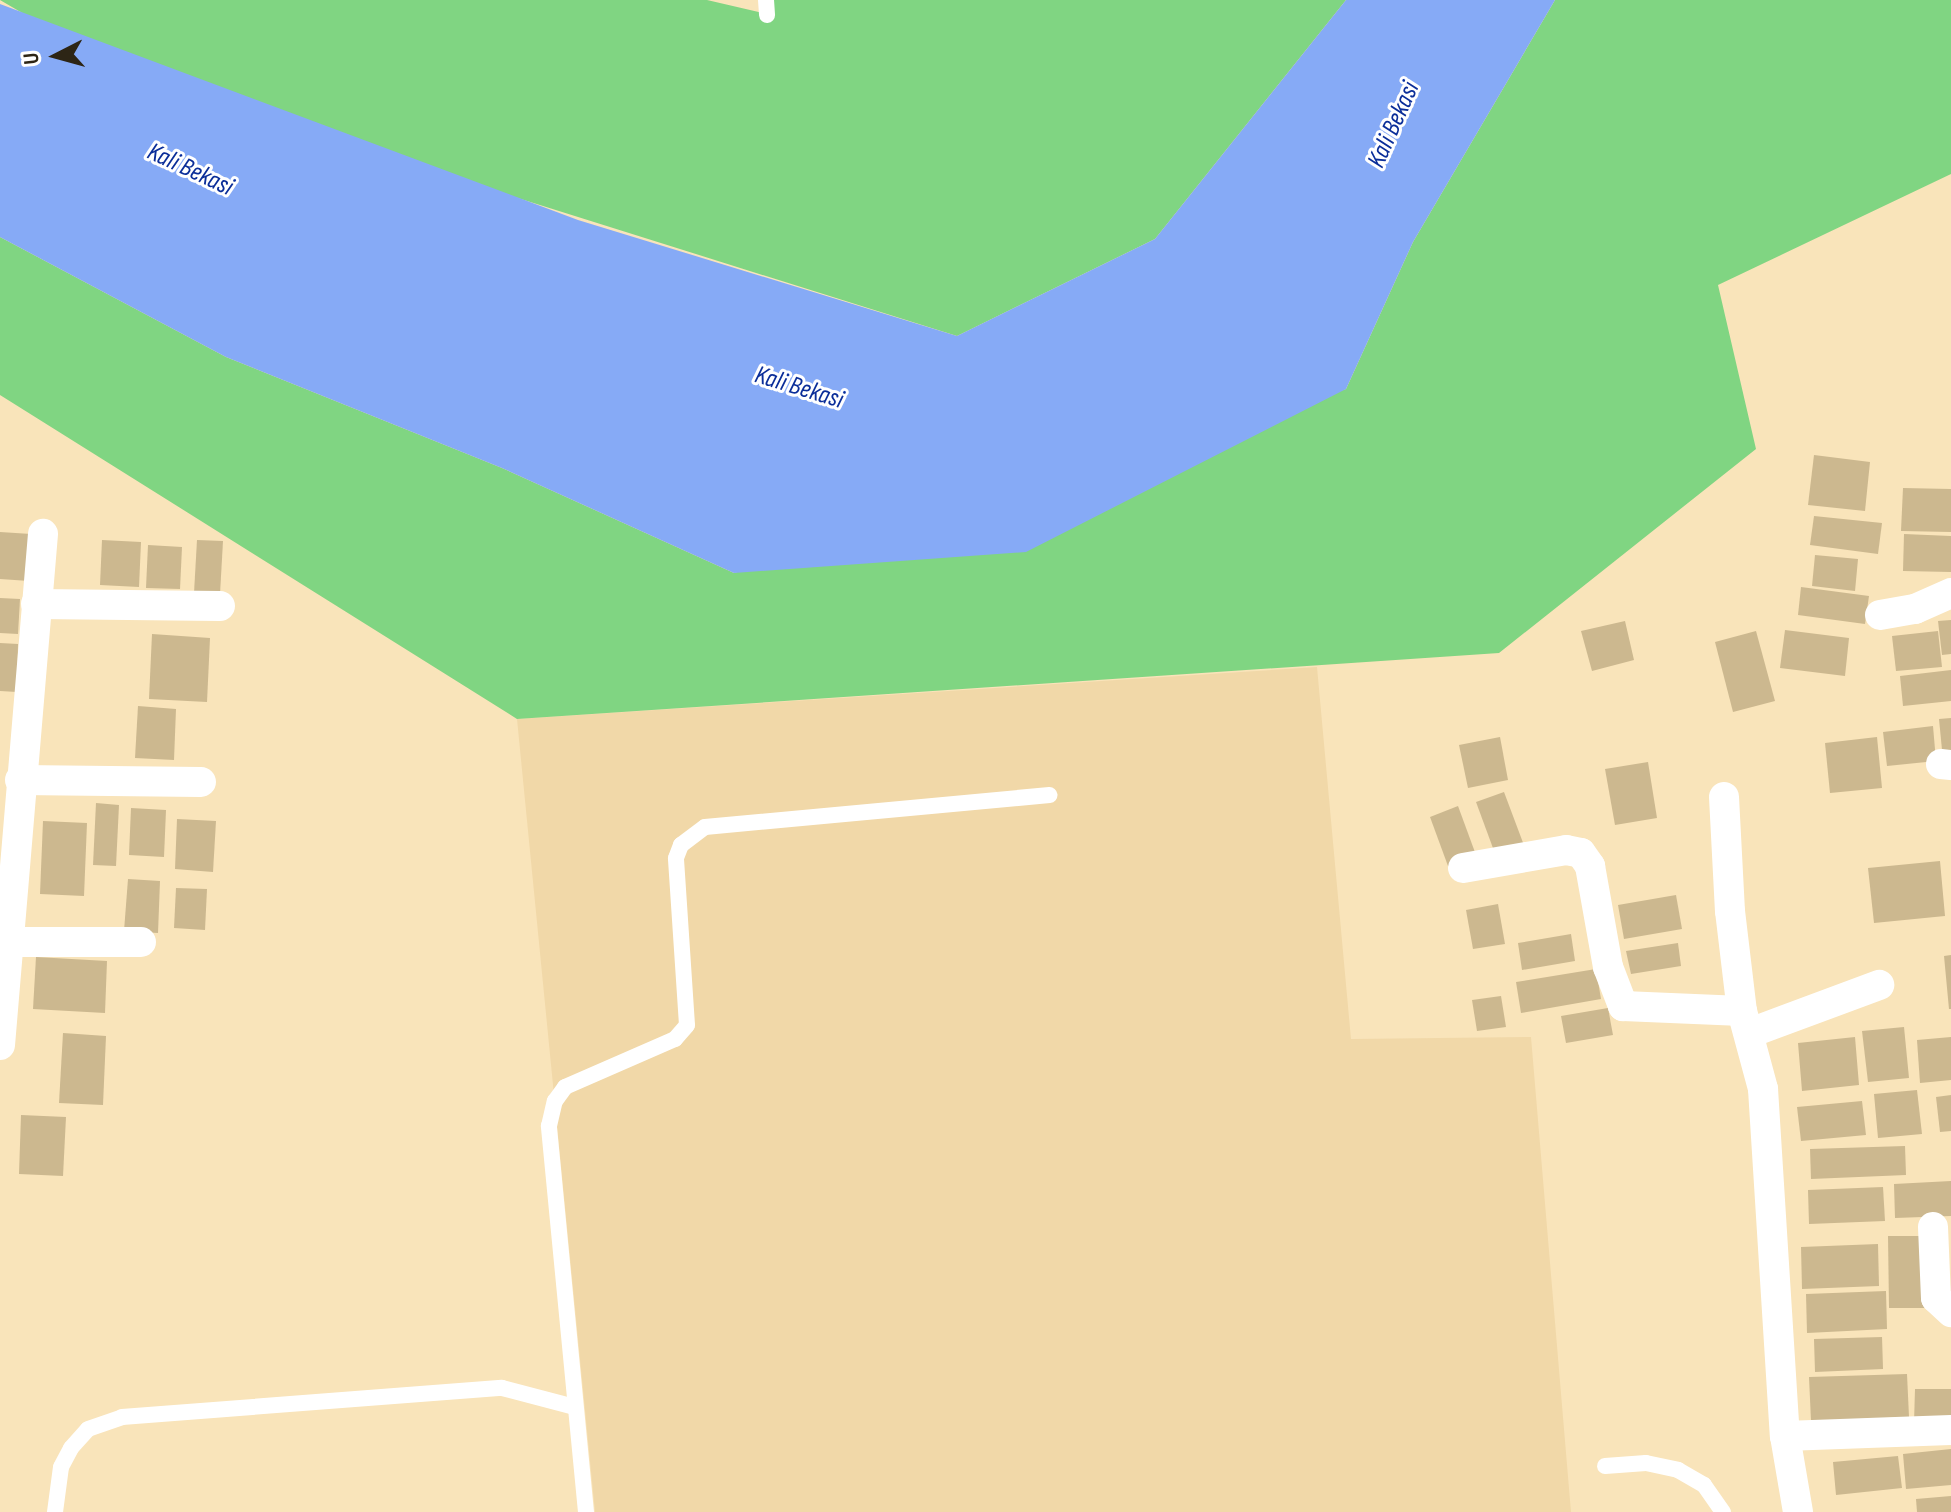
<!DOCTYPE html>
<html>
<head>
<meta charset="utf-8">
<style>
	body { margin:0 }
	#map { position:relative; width:1951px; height:1512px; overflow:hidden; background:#f9e4ba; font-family:"Sofia Sans Condensed",sans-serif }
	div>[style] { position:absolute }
	.built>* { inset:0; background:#f1d8a8 }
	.green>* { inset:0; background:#80d582 }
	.water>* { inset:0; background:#86aaf6 }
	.building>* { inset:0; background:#ccb88f }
	.lane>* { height:16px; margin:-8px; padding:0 8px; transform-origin:8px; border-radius:8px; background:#fff }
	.street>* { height:30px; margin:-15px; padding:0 15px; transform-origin:15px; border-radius:15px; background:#fff }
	span { translate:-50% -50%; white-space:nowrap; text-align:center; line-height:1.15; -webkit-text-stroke:6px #fff; paint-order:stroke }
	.water-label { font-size:26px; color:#0b2e99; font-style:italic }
	.north { position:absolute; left:16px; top:16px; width:80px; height:80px; -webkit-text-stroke:6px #fff; paint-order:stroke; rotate:264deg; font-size:22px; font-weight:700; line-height:32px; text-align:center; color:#2d2515 }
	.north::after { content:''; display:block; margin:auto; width:28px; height:36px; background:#2d2515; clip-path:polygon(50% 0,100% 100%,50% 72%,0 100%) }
</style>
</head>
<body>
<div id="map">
	<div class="built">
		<div style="clip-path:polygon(1317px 667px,1351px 1039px,1531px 1037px,1571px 1512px,595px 1512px,517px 719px)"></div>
	</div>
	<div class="green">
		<div style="clip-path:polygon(0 0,707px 0,767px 14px,766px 0,1346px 0,1155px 239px,957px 336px,508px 195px,36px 21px)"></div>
		<div style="clip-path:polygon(1555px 0,1951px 0,1951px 174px,1718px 285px,1756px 449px,1499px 653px,517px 719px,0 395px,0 237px,226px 357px,502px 468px,734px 573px,1346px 389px,1413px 242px)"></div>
	</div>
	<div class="water">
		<div style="clip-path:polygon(1346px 0,1555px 0,1413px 242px,1346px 389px,1026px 552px,734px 573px,502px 468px,226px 357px,0 237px,0 4px,578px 220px,957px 336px,1155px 239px)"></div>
	</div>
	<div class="building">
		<div style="clip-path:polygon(1814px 455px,1870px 462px,1865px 511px,1808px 505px)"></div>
		<div style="clip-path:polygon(1903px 488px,1951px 489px,1951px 532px,1901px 531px)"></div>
		<div style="clip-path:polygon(1814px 516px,1882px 523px,1878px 554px,1810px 545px)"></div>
		<div style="clip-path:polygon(0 532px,31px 534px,29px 581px,0 579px)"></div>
		<div style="clip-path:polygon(1904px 534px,1951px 536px,1951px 572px,1903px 571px)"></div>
		<div style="clip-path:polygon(102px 540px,141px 542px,139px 587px,100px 585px)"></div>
		<div style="clip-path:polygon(197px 540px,223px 541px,220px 594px,194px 593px)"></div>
		<div style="clip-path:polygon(148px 545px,182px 547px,180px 589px,146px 588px)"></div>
		<div style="clip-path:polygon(1815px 555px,1858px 559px,1855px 591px,1812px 586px)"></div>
		<div style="clip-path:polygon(1801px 587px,1869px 596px,1865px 624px,1798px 615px)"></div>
		<div style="clip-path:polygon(0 598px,20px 599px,18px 634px,0 633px)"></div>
		<div style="clip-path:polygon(1951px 620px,1951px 654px,1942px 655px,1938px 621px)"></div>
		<div style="clip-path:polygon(1625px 621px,1634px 660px,1592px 671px,1581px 631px)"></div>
		<div style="clip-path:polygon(1785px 630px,1849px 638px,1845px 676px,1780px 668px)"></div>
		<div style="clip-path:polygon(1756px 631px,1775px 701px,1733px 712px,1715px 642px)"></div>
		<div style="clip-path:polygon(1938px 631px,1942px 667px,1896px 671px,1892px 636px)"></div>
		<div style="clip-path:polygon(152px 634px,210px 638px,207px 702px,149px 699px)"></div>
		<div style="clip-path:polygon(0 643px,18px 644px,17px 692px,0 691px)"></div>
		<div style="clip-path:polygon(1951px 670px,1951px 701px,1903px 706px,1900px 676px)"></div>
		<div style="clip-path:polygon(138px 706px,176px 709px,174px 760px,135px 758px)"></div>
		<div style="clip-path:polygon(1951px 718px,1951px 759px,1943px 760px,1939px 719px)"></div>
		<div style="clip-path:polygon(1933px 726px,1936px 761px,1887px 766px,1883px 732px)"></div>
		<div style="clip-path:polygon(1500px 737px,1508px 780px,1468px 788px,1459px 745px)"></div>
		<div style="clip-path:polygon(1877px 737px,1882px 788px,1830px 793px,1825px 743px)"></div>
		<div style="clip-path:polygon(1648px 762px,1657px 818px,1615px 825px,1605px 769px)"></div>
		<div style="clip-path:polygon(1504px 792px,1525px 848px,1497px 859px,1476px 802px)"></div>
		<div style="clip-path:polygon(96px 803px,119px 805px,116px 866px,93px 865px)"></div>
		<div style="clip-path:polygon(1458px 806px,1476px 855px,1448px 866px,1430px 817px)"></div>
		<div style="clip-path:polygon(131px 808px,166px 810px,164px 857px,129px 855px)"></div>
		<div style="clip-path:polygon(177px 819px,216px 821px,213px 872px,175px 869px)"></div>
		<div style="clip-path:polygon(43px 821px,87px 823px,84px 896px,40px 894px)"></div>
		<div style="clip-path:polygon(1940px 861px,1945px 916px,1874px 923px,1868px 868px)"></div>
		<div style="clip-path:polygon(128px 879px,160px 881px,158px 933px,124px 931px)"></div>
		<div style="clip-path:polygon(176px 888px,207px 889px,205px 930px,174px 928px)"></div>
		<div style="clip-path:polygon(1676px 895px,1682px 929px,1624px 939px,1618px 905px)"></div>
		<div style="clip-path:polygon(1498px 904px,1505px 944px,1473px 949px,1466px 910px)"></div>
		<div style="clip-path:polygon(1571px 934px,1575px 961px,1522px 970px,1518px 943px)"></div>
		<div style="clip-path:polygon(1678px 943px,1681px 966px,1631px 974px,1626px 951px)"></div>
		<div style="clip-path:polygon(1951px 955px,1951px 1009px,1949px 1009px,1944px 956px)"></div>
		<div style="clip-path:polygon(36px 957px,107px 961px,105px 1013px,33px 1009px)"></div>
		<div style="clip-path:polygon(1596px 969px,1601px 999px,1521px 1013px,1516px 982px)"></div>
		<div style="clip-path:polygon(1501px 996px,1506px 1027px,1477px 1031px,1472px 1000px)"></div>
		<div style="clip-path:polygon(1608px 1008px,1613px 1035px,1566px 1043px,1561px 1016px)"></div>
		<div style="clip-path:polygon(1904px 1027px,1909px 1078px,1868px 1082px,1862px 1031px)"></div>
		<div style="clip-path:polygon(63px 1033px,106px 1036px,103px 1105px,59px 1103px)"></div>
		<div style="clip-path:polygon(1855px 1037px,1859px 1085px,1802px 1091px,1798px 1043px)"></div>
		<div style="clip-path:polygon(1951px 1037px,1951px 1080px,1920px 1083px,1917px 1040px)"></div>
		<div style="clip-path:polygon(1917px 1090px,1922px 1134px,1878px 1138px,1874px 1094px)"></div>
		<div style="clip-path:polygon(1951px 1095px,1951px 1131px,1940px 1132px,1936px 1097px)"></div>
		<div style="clip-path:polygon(1862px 1101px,1866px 1135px,1801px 1141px,1797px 1107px)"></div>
		<div style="clip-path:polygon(21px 1115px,66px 1117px,63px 1176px,19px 1174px)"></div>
		<div style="clip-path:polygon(1905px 1146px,1906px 1175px,1811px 1179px,1810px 1149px)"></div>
		<div style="clip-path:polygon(1951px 1181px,1951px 1216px,1895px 1218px,1894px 1184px)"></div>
		<div style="clip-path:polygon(1883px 1187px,1885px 1221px,1809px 1224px,1808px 1190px)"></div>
		<div style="clip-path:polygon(1888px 1236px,1928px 1236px,1929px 1308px,1889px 1308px)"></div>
		<div style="clip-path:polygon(1878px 1244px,1879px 1286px,1802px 1289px,1801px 1247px)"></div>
		<div style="clip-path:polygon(1886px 1291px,1887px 1329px,1807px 1333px,1806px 1294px)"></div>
		<div style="clip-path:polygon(1882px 1337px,1883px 1369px,1815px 1372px,1814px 1339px)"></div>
		<div style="clip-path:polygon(1907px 1374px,1909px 1417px,1811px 1421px,1809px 1377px)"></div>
		<div style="clip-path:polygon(1915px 1389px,1951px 1389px,1951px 1423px,1914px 1423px)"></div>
		<div style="clip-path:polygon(1951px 1449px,1951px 1485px,1906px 1489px,1903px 1454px)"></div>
		<div style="clip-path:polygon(1898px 1456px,1902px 1488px,1836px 1495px,1833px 1462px)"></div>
		<div style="clip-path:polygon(1951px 1496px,1951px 1512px,1917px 1512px,1916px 1499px)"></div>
	</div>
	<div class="lane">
		<div style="left:766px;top:0;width:15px;rotate:86deg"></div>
		<div style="left:1605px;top:1466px;width:41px;rotate:-4.2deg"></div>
		<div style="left:1646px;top:1463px;width:33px;rotate:12deg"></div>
		<div style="left:1678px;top:1470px;width:30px;rotate:30deg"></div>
		<div style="left:1704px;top:1485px;width:33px;rotate:55deg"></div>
		<div style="left:55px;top:1512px;width:45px;rotate:-82.4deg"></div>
		<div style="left:61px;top:1467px;width:21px;rotate:-62deg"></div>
		<div style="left:71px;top:1448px;width:25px;rotate:-48deg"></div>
		<div style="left:88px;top:1429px;width:36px;rotate:-19deg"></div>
		<div style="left:122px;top:1417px;width:381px;rotate:-4.4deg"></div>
		<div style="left:502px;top:1388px;width:75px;rotate:14.6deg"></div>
		<div style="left:586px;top:1512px;width:388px;rotate:-95.5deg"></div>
		<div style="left:549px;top:1126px;width:26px;rotate:-77deg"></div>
		<div style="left:555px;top:1101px;width:17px;rotate:-54deg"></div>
		<div style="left:565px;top:1087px;width:120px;rotate:-23.6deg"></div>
		<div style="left:675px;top:1039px;width:18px;rotate:-49deg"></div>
		<div style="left:687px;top:1025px;width:167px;rotate:-93.8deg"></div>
		<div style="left:676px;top:858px;width:14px;rotate:-69deg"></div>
		<div style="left:681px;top:845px;width:30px;rotate:-37deg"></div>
		<div style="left:705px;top:827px;width:346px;rotate:-5.3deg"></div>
	</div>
	<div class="street">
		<div style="left:36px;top:604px;width:184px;rotate:0.6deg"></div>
		<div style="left:1880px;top:615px;width:36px;rotate:-10deg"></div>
		<div style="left:1915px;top:609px;width:39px;rotate:-24deg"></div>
		<div style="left:1941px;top:764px;width:10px;rotate:6deg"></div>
		<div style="left:20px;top:780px;width:181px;rotate:0.6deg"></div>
		<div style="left:1724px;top:797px;width:114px;rotate:87deg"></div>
		<div style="left:1730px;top:911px;width:101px;rotate:83.2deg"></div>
		<div style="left:1742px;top:1011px;width:81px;rotate:74.9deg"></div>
		<div style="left:1763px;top:1089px;width:348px;rotate:86.4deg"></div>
		<div style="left:1785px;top:1436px;width:77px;rotate:80.3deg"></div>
		<div style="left:1463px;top:868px;width:105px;rotate:-9.9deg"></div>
		<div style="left:1566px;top:850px;width:15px;rotate:11deg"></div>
		<div style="left:1581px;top:853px;width:16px;rotate:55deg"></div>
		<div style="left:1590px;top:866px;width:103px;rotate:79.9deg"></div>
		<div style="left:1608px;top:967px;width:42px;rotate:69deg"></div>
		<div style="left:1623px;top:1006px;width:119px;rotate:2.4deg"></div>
		<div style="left:8px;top:942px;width:133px"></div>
		<div style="left:1750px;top:1033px;width:138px;rotate:-20.4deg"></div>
		<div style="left:0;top:1045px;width:513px;rotate:-85.19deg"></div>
		<div style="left:1933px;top:1227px;width:71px;rotate:87.6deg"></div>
		<div style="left:1936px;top:1298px;width:21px;rotate:43deg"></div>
		<div style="left:1785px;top:1436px;width:166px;rotate:-2.1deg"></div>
	</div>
	<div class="water-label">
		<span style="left:1394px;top:125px;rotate:-66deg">Kali Bekasi</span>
		<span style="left:190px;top:170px;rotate:25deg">Kali Bekasi</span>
		<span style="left:799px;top:388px;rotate:17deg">Kali Bekasi</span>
	</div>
	<div class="north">U</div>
</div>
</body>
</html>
